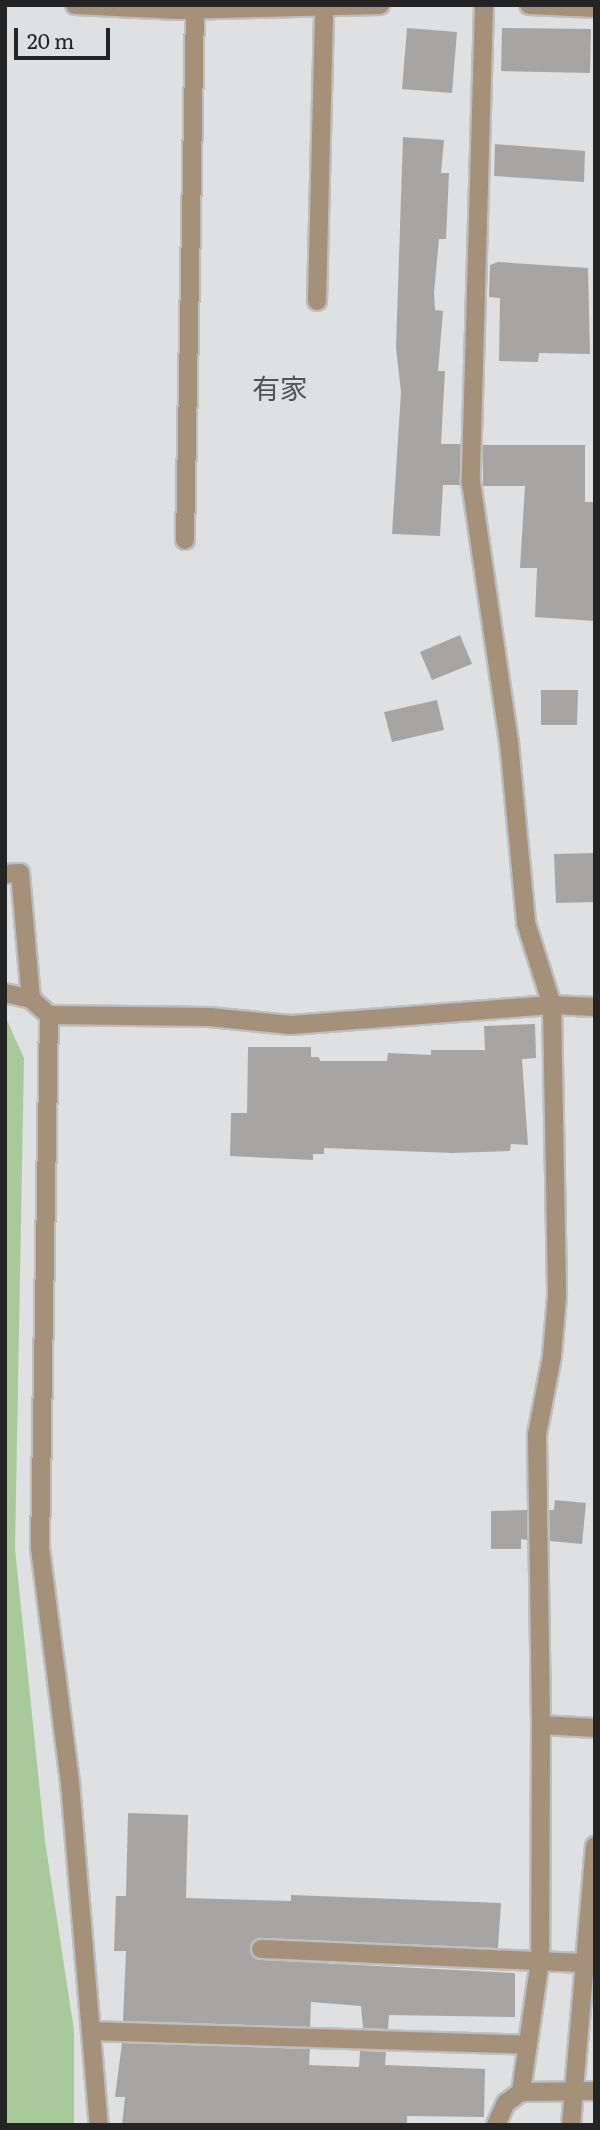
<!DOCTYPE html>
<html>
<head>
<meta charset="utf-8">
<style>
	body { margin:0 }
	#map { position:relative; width:600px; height:2130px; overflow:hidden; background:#dfe0e1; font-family:Literata,"Noto Sans JP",serif }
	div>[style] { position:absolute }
	.green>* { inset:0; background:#a8c999 }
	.building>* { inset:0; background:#a6a5a4 }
	.roads { filter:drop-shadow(2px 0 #bdbebf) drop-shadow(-2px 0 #bdbebf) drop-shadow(0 2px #bdbebf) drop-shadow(0 -2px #bdbebf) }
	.minor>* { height:18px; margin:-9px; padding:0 9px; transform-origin:9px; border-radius:9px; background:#a5907a }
	.tertiary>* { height:18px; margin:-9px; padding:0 9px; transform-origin:9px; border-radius:9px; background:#a5907a }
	span { translate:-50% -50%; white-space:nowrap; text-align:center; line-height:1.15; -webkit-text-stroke:6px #dfe0e1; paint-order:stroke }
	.quarter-label { font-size:28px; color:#535455 }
	.frame { position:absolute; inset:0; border:7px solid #242425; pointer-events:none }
	.scale { position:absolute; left:14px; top:28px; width:96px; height:32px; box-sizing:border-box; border:4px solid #242425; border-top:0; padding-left:9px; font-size:21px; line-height:24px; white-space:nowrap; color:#242425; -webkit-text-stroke:5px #dfe0e1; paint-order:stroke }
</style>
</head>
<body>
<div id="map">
	<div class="green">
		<div style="clip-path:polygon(5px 1016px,24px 1058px,15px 1549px,45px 1841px,74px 2030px,74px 2125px,5px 2125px)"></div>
	</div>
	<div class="building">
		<div style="clip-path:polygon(407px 28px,457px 32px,452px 93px,402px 89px)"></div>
		<div style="clip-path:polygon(502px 28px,591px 29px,590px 73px,501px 71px)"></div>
		<div style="clip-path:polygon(403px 137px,444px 140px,441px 173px,449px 173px,446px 239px,439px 239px,434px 293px,435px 310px,443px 311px,438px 371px,445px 371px,441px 444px,461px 444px,460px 485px,443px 485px,440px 536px,392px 534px,401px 392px,396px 348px)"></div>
		<div style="clip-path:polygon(495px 144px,585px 151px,584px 182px,494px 176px)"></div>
		<div style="clip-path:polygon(498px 262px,588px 268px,590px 354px,539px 353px,538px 362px,499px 361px,500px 298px,489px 297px,490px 265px)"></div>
		<div style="clip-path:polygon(483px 445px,585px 445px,585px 502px,595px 502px,595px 621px,535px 617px,537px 568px,520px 568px,525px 486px,483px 486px)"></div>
		<div style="clip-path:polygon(460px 635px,472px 664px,432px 680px,420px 652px)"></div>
		<div style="clip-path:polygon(541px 690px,578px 690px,577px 725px,541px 725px)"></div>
		<div style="clip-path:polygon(437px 700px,444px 730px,392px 742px,384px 712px)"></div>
		<div style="clip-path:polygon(595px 853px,595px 902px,556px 903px,554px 854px)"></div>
		<div style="clip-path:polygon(535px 1024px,536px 1058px,522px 1059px,528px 1145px,511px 1144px,510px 1151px,452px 1153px,324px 1148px,324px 1154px,313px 1154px,313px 1160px,230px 1156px,231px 1113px,247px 1113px,248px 1047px,311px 1047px,311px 1057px,319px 1057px,320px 1061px,387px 1061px,388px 1053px,431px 1055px,431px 1050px,485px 1050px,484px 1026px)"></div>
		<div style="clip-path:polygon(555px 1500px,586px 1503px,582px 1544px,550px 1541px,549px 1510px,554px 1510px)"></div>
		<div style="clip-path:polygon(527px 1510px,527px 1540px,521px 1539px,521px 1549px,491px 1549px,491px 1511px)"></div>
		<div style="clip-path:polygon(128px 1813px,188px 1815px,186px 1898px,291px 1901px,291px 1895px,501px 1903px,498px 1948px,261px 1938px,250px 1949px,261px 1960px,515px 1973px,515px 2017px,389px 2015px,388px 2029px,363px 2028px,361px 2006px,311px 2002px,310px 2027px,123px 2021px,126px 1951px,114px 1951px,116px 1896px,126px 1896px)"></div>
		<div style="clip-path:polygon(122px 2043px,310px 2049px,309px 2065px,359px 2067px,360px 2051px,386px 2052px,385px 2065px,485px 2069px,484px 2117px,407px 2116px,407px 2125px,122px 2125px,125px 2097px,115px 2097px)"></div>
	</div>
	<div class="roads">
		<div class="minor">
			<div style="left:75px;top:5px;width:103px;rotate:2.8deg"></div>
			<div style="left:178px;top:10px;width:202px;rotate:-1.4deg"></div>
			<div style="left:484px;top:5px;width:477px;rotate:91.6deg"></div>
			<div style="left:471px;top:482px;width:263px;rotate:81.7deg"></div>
			<div style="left:509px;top:742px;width:182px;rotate:84.6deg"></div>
			<div style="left:526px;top:923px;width:86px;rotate:72.4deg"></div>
			<div style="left:552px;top:1005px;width:291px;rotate:89deg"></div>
			<div style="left:557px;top:1296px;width:60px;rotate:94.8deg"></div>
			<div style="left:552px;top:1356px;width:80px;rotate:100.8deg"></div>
			<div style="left:537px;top:1435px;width:290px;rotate:89.2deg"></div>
			<div style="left:529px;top:5px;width:66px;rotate:2.6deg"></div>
			<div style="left:317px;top:301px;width:294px;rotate:-88.6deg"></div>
			<div style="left:185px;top:540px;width:531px;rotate:-88.92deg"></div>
			<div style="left:5px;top:874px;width:15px;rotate:-4deg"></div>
			<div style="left:20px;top:873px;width:126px;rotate:85deg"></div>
			<div style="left:5px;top:993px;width:27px;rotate:13deg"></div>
			<div style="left:31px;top:999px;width:24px;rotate:42deg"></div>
			<div style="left:49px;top:1015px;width:160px;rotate:0.7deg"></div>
			<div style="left:209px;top:1017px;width:82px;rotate:5.6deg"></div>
			<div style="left:291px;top:1025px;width:262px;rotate:-4.4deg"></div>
			<div style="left:552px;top:1005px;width:43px;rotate:2.7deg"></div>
			<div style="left:49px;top:1015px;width:533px;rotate:90.97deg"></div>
			<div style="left:40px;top:1548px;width:237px;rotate:82.7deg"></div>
			<div style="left:70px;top:1783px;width:343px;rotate:85.2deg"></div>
			<div style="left:595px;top:1728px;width:54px;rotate:-176.8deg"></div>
			<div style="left:541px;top:1725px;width:235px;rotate:90.2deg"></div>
			<div style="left:540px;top:1960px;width:133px;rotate:98.2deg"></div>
			<div style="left:521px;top:2092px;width:74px;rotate:-0.8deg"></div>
			<div style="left:261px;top:1949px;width:324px;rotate:2.5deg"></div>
			<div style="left:91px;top:2031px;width:437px;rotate:1.8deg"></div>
			<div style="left:496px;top:2125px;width:24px;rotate:-66deg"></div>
			<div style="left:506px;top:2103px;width:19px;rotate:-36deg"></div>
		</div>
		<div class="tertiary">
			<div style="left:571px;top:2125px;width:280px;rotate:-85.1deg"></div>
		</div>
	</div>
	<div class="quarter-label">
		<span style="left:280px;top:387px">有家</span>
	</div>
	<div class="frame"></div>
	<div class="scale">20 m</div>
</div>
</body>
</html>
